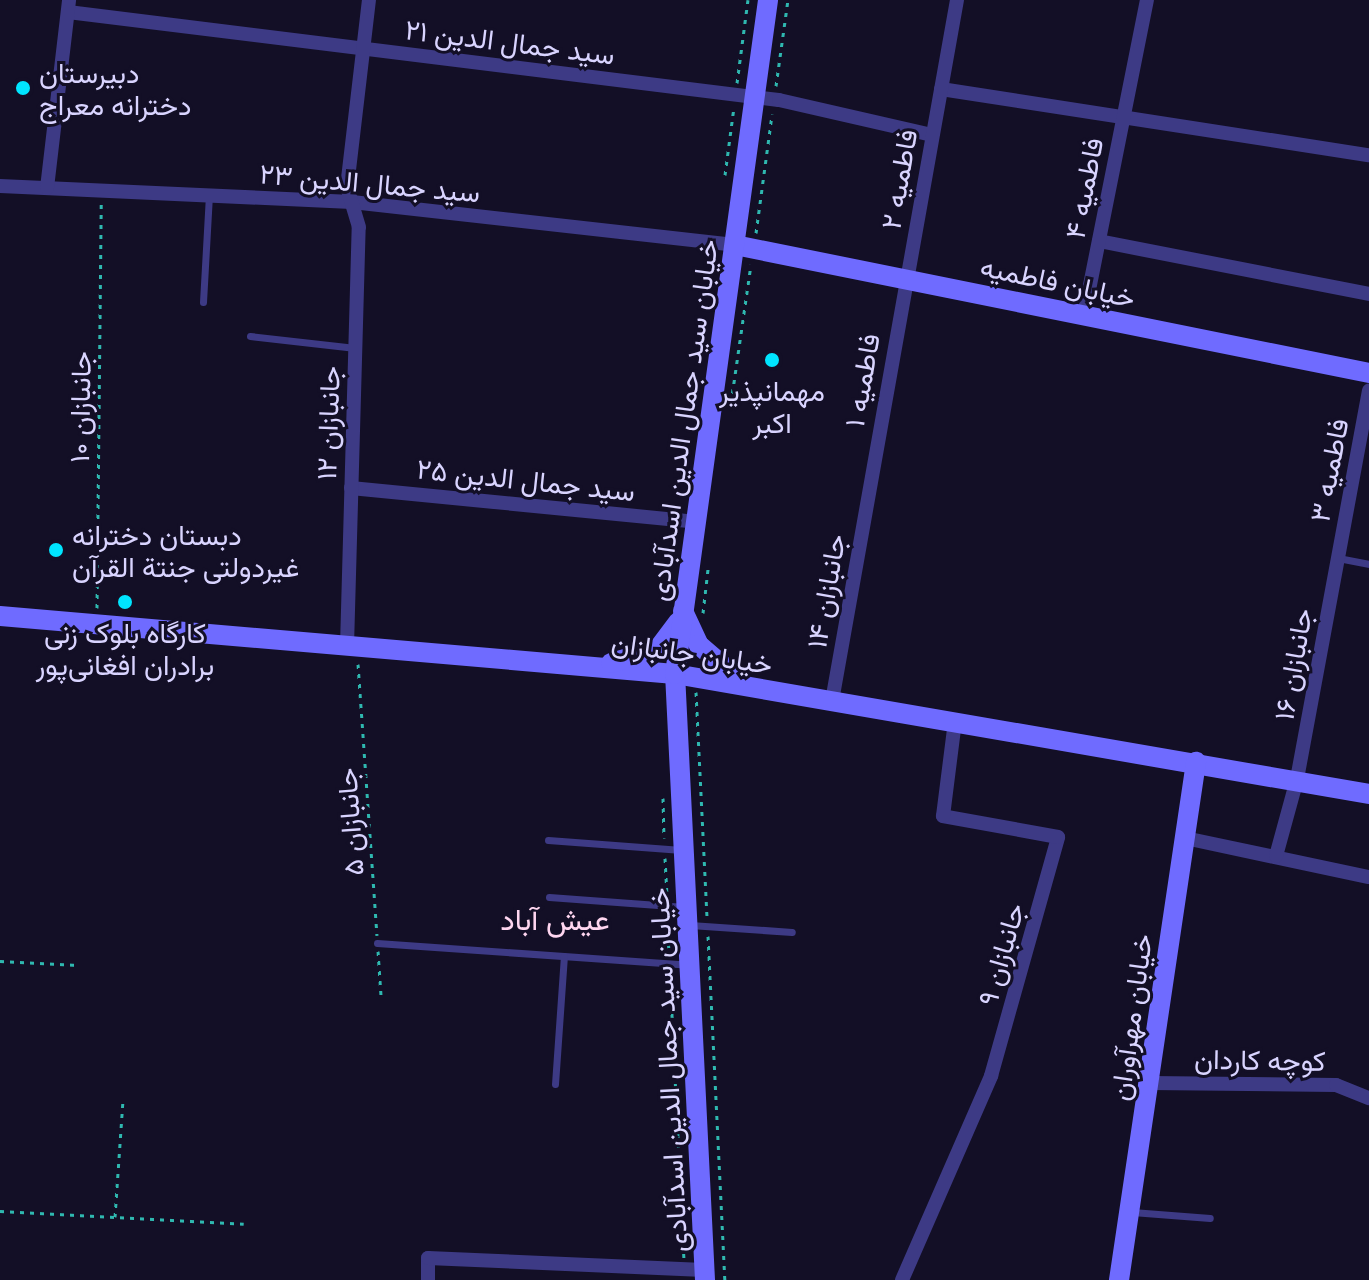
<!DOCTYPE html>
<html>
<head>
<meta charset="utf-8">
<style>
	body { margin:0 }
	#map { position:relative; width:1369px; height:1280px; overflow:hidden; background:#130f26; font-family:"Open Sans",Vazirmatn,sans-serif }
	div>[style] { position:absolute }
	.path>* { height:3px; margin-top:-1.5px; transform-origin:0; background:repeating-linear-gradient(90deg,#2fb8b0 0 4px,transparent 0 10px) }
	.lane>* { height:7px; margin:-3.5px; padding:0 3.5px; transform-origin:3.5px; border-radius:3.5px; background:#3d3a85 }
	.street>* { height:14px; margin:-7px; padding:0 7px; transform-origin:7px; border-radius:7px; background:#3d3a85 }
	.secondary>* { height:20px; margin:-10px; padding:0 10px; transform-origin:10px; border-radius:10px; background:#6f6bff }
	.dots>* { width:22px; height:22px; translate:-50% -50%; box-sizing:border-box; border:4px solid #130f26; border-radius:50% }
	span { translate:-50% -50%; white-space:nowrap; text-align:center; line-height:1.15; -webkit-text-stroke:6px #130f26; paint-order:stroke }
	.street-label { font-size:28px; color:#d9d4ff }
	.poi-label { font-size:28px; color:#d9d4ff }
	.left { translate:0 -50%; text-align:left }
	.neighbourhood-label { font-size:30px; color:#ffd6f0 }
</style>
</head>
<body>
<div id="map">
	<div class="path">
		<div style="left:737px;top:83px;width:84px;rotate:-82.5deg"></div>
		<div style="left:776px;top:86px;width:87px;rotate:-82.1deg"></div>
		<div style="left:725px;top:175px;width:69px;rotate:-82.5deg"></div>
		<div style="left:756px;top:233px;width:120px;rotate:-82.3deg"></div>
		<div style="left:731px;top:403px;width:140px;rotate:-81.8deg"></div>
		<div style="left:97px;top:608px;width:404px;rotate:-89.4deg"></div>
		<div style="left:703px;top:613px;width:44px;rotate:-83.5deg"></div>
		<div style="left:358px;top:664px;width:272px;rotate:86deg"></div>
		<div style="left:696px;top:692px;width:225px;rotate:87.2deg"></div>
		<div style="left:663px;top:798px;width:40px;rotate:88.6deg"></div>
		<div style="left:665px;top:858px;width:36px;rotate:87deg"></div>
		<div style="left:667px;top:914px;width:40px;rotate:87.1deg"></div>
		<div style="left:708px;top:936px;width:344px;rotate:87.2deg"></div>
		<div style="left:378px;top:951px;width:44px;rotate:86.1deg"></div>
		<div style="left:0;top:961px;width:78px;rotate:2.9deg"></div>
		<div style="left:670px;top:974px;width:284px;rotate:87.2deg"></div>
		<div style="left:0;top:1211px;width:244px;rotate:3deg"></div>
		<div style="left:115px;top:1217px;width:116px;rotate:-86.1deg"></div>
	</div>
	<div class="lane">
		<div style="left:203px;top:302px;width:106px;rotate:-86.8deg"></div>
		<div style="left:250px;top:336px;width:106px;rotate:6.5deg"></div>
		<div style="left:1338px;top:558px;width:32px;rotate:11deg"></div>
		<div style="left:548px;top:840px;width:134px;rotate:4.3deg"></div>
		<div style="left:549px;top:897px;width:136px;rotate:4.2deg"></div>
		<div style="left:690px;top:925px;width:102px;rotate:3.9deg"></div>
		<div style="left:377px;top:943px;width:312px;rotate:4deg"></div>
		<div style="left:555px;top:1084px;width:128px;rotate:-86deg"></div>
		<div style="left:1132px;top:1212px;width:78px;rotate:4.4deg"></div>
	</div>
	<div class="street">
		<div style="left:68px;top:12px;width:716px;rotate:7.06deg"></div>
		<div style="left:779px;top:100px;width:157px;rotate:12.9deg"></div>
		<div style="left:941px;top:89px;width:433px;rotate:8.8deg"></div>
		<div style="left:0;top:186px;width:352px;rotate:2.6deg"></div>
		<div style="left:352px;top:202px;width:385px;rotate:6.4deg"></div>
		<div style="left:47px;top:188px;width:189px;rotate:-83.3deg"></div>
		<div style="left:1099px;top:241px;width:275px;rotate:11.1deg"></div>
		<div style="left:1084px;top:315px;width:321px;rotate:-78.7deg"></div>
		<div style="left:351px;top:488px;width:347px;rotate:5.6deg"></div>
		<div style="left:347px;top:646px;width:419px;rotate:-88.4deg"></div>
		<div style="left:359px;top:227px;width:42px;rotate:-106.7deg"></div>
		<div style="left:347px;top:187px;width:188px;rotate:-83.3deg"></div>
		<div style="left:832px;top:701px;width:712px;rotate:-79.89deg"></div>
		<div style="left:1185px;top:838px;width:188px;rotate:12deg"></div>
		<div style="left:1276px;top:856px;width:80px;rotate:-74.7deg"></div>
		<div style="left:1297px;top:779px;width:395px;rotate:-79.5deg"></div>
		<div style="left:1149px;top:1083px;width:187px;rotate:0.6deg"></div>
		<div style="left:1336px;top:1085px;width:35px;rotate:22deg"></div>
		<div style="left:428px;top:1280px;width:22px;rotate:-90deg"></div>
		<div style="left:428px;top:1258px;width:276px;rotate:2.5deg"></div>
		<div style="left:902px;top:1280px;width:223px;rotate:-66.4deg"></div>
		<div style="left:991px;top:1076px;width:248px;rotate:-74.3deg"></div>
		<div style="left:1058px;top:837px;width:117px;rotate:-169.7deg"></div>
		<div style="left:943px;top:816px;width:96px;rotate:-82.8deg"></div>
	</div>
	<div class="secondary">
		<div style="left:735px;top:245px;width:647px;rotate:11.41deg"></div>
		<div style="left:683px;top:611px;width:38px;rotate:65deg"></div>
		<div style="left:699px;top:645px;width:58px;rotate:40.8deg"></div>
		<div style="left:0;top:616px;width:677px;rotate:4.91deg"></div>
		<div style="left:675px;top:674px;width:704px;rotate:9.81deg"></div>
		<div style="left:611px;top:663px;width:49px;rotate:-16.6deg"></div>
		<div style="left:658px;top:649px;width:34px;rotate:-53deg"></div>
		<div style="left:705px;top:1280px;width:607px;rotate:-92.83deg"></div>
		<div style="left:675px;top:674px;width:680px;rotate:-82.14deg"></div>
		<div style="left:1119px;top:1280px;width:524px;rotate:-81.54deg"></div>
	</div>
	<div class="dots">
		<div style="left:23px;top:88px;background:#00e5ff"></div>
		<div style="left:772px;top:360px;background:#00e5ff"></div>
		<div style="left:56px;top:550px;background:#00e5ff"></div>
		<div style="left:125px;top:602px;background:#00e5ff"></div>
	</div>
	<div class="street-label">
		<span style="left:510px;top:41px;rotate:7deg">سید جمال الدین ۲۱</span>
		<span style="left:898px;top:179px;rotate:-80deg">فاطمیه ۲</span>
		<span style="left:370px;top:182px;rotate:5deg">سید جمال الدین ۲۳</span>
		<span style="left:1083px;top:188px;rotate:-79deg">فاطمیه ۴</span>
		<span style="left:1058px;top:281px;rotate:12deg">خیابان فاطمیه</span>
		<span style="left:861px;top:380px;rotate:-80deg">فاطمیه ۱</span>
		<span style="left:79px;top:407px;rotate:-89deg">جانبازان ۱۰</span>
		<span style="left:682px;top:420px;rotate:-82deg">خیابان سید جمال الدین اسدآبادی</span>
		<span style="left:327px;top:423px;rotate:-88deg">جانبازان ۱۲</span>
		<span style="left:1328px;top:470px;rotate:-79deg">فاطمیه ۳</span>
		<span style="left:526px;top:479px;rotate:6deg">سید جمال الدین ۲۵</span>
		<span style="left:825px;top:591px;rotate:-80deg">جانبازان ۱۴</span>
		<span style="left:692px;top:652px;rotate:8deg">خیابان جانبازان</span>
		<span style="left:1292px;top:664px;rotate:-80deg">جانبازان ۱۶</span>
		<span style="left:349px;top:822px;rotate:-94deg">جانبازان ۵</span>
		<span style="left:1000px;top:954px;rotate:-74deg">جانبازان ۹</span>
		<span style="left:1130px;top:1017px;rotate:-82deg">خیابان مهرآوران</span>
		<span style="left:1260px;top:1059px;rotate:1deg">کوچه کاردان</span>
		<span style="left:667px;top:1070px;rotate:-93deg">خیابان سید جمال الدین اسدآبادی</span>
	</div>
	<div class="poi-label">
		<span class="left" style="left:39px;top:88px">دبیرستان<br>دخترانه معراج</span>
		<span style="left:772px;top:406px">مهمانپذیر<br>اکبر</span>
		<span class="left" style="left:72px;top:550px">دبستان دخترانه<br>غیردولتی جنتة القرآن</span>
		<span style="left:125px;top:648px">کارگاه بلوک زنی<br>برادران افغانی‌پور</span>
	</div>
	<div class="neighbourhood-label">
		<span style="left:555px;top:919px">عیش آباد</span>
	</div>
</div>
</body>
</html>
